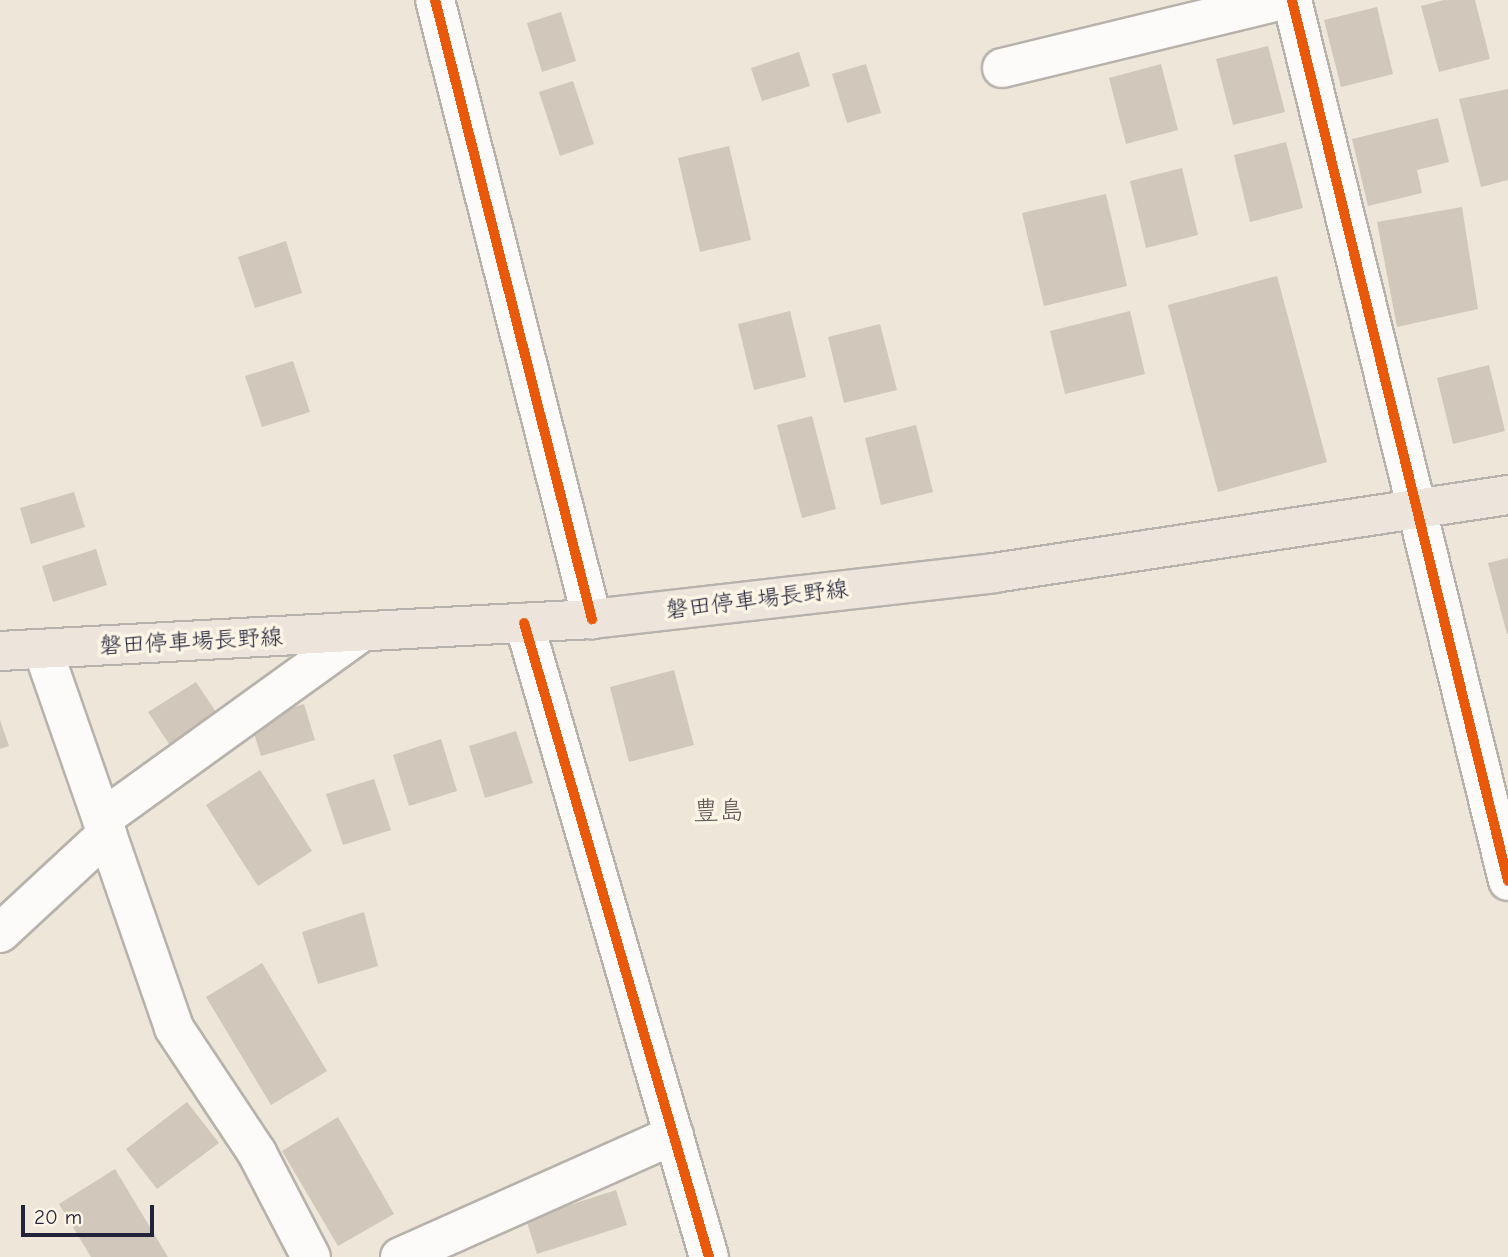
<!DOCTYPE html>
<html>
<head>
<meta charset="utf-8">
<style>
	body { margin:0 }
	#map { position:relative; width:1508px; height:1257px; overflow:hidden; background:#eee6d9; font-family:"Comic Neue","Klee One",sans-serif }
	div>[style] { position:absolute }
	.building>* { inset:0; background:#d1c7bb }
	.roads { filter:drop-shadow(2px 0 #b7b2ac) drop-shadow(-2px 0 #b7b2ac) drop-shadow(0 2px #b7b2ac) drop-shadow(0 -2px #b7b2ac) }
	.minor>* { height:38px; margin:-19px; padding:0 19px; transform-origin:19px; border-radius:19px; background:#fcfbf9 }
	.major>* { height:38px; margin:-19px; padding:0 19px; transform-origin:19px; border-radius:19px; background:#ede5dc }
	.cycleway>* { height:10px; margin:-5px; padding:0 5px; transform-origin:5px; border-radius:5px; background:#e8590c }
	span { translate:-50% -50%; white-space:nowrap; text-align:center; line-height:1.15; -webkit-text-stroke:7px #fcf5e5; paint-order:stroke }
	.street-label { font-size:23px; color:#22223b }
	.quarter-label { font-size:26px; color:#5f5357 }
	.scale { position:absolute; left:21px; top:1205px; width:133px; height:32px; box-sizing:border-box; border:4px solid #22223b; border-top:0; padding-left:9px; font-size:21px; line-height:24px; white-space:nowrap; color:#22223b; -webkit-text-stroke:5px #fcf5e5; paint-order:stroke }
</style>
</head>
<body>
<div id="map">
	<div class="building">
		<div style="clip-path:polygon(1444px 0,1475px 0,1490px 59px,1439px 72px,1421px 6px)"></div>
		<div style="clip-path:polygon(1377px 7px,1393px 74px,1341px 87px,1324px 20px)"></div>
		<div style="clip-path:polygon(561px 12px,576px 61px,542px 72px,527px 23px)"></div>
		<div style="clip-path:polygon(1268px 46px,1285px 112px,1233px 125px,1216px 59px)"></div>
		<div style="clip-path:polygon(799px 52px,810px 86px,762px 101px,751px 68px)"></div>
		<div style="clip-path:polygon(866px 64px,881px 113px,847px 123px,832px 74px)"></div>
		<div style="clip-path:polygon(1161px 64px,1178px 130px,1126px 144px,1109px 78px)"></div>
		<div style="clip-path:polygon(573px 81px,594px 144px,560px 156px,539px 92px)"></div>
		<div style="clip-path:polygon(1508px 89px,1508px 180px,1481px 187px,1459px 99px)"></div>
		<div style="clip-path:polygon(1438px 118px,1449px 162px,1417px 170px,1422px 193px,1368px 206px,1352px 139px)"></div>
		<div style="clip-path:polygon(1286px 142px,1303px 208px,1250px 222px,1234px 155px)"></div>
		<div style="clip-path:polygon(729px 146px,751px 240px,700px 252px,678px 158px)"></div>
		<div style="clip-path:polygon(1182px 168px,1198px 235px,1146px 248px,1130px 181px)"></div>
		<div style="clip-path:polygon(1106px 194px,1127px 286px,1044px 306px,1022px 213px)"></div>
		<div style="clip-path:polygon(1462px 207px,1478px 309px,1397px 327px,1377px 222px)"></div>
		<div style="clip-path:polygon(286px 241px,302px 293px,255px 308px,238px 257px)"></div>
		<div style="clip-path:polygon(1277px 276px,1327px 462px,1218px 492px,1168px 305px)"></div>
		<div style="clip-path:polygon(790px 311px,806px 377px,754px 390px,738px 324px)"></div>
		<div style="clip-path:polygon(1130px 311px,1145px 374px,1065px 394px,1050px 331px)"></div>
		<div style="clip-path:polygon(880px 324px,897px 390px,844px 403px,828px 337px)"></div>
		<div style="clip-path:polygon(293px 361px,310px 412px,262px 427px,245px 376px)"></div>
		<div style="clip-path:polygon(1489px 365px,1505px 431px,1453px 444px,1437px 378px)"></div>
		<div style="clip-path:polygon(812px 416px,836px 509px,802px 518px,777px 425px)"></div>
		<div style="clip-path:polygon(916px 425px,933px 492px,881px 505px,865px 438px)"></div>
		<div style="clip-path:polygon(74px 492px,85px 527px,31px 544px,20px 508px)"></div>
		<div style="clip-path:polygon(96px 549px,107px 585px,53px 602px,42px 566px)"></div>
		<div style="clip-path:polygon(1508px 558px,1508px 634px,1507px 634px,1488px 563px)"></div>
		<div style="clip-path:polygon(674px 670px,694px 745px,629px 762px,610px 687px)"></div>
		<div style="clip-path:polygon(196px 682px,216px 712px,169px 744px,148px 712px)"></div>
		<div style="clip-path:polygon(304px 704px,315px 740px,261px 756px,250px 720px)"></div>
		<div style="clip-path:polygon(0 720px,9px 746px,0 749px)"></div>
		<div style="clip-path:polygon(516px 731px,533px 783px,485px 798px,469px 746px)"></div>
		<div style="clip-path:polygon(441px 739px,457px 791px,409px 806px,393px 755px)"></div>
		<div style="clip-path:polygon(260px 770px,312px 851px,258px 886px,206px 805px)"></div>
		<div style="clip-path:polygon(374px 779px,391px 830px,343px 845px,326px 794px)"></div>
		<div style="clip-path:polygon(364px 912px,378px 966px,318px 984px,302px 932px)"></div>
		<div style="clip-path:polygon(262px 963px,327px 1071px,271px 1105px,206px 997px)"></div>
		<div style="clip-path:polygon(187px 1102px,219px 1143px,157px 1189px,126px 1149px)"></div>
		<div style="clip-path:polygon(338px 1117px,394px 1214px,338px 1246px,282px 1151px)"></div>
		<div style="clip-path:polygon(115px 1169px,168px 1257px,91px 1257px,59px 1204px)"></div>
		<div style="clip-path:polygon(616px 1190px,627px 1225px,537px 1254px,526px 1219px)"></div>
	</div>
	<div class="roads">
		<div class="minor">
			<div style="left:435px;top:0;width:639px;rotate:75.77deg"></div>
			<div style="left:1292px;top:0;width:907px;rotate:76.22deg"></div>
			<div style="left:1002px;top:68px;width:290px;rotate:-13.6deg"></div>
			<div style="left:524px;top:623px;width:660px;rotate:73.73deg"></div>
			<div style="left:102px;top:819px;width:319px;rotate:-35.8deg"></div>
			<div style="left:107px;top:834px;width:205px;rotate:70.9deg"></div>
			<div style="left:174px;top:1028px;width:150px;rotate:56.4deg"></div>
			<div style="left:257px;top:1153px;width:117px;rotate:62.6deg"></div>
			<div style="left:0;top:933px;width:146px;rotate:-42.8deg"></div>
			<div style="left:107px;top:834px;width:195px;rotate:-109.2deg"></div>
			<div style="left:400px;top:1257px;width:300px;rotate:-24deg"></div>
		</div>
		<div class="major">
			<div style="left:0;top:651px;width:593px;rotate:-3.09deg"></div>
			<div style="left:592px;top:619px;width:405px;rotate:-6.5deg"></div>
			<div style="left:994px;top:573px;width:520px;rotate:-8.63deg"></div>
		</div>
	</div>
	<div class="cycleway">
		<div style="left:435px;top:0;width:639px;rotate:75.77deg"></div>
		<div style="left:1292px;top:0;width:907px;rotate:76.22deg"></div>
		<div style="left:524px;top:623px;width:660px;rotate:73.73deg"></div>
	</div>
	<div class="street-label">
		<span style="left:757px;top:600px;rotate:-7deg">磐田停車場長野線</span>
		<span style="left:191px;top:642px;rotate:-3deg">磐田停車場長野線</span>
	</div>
	<div class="quarter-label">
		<span style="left:719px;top:812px">豊島</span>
	</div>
	<div class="scale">20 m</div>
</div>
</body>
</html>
